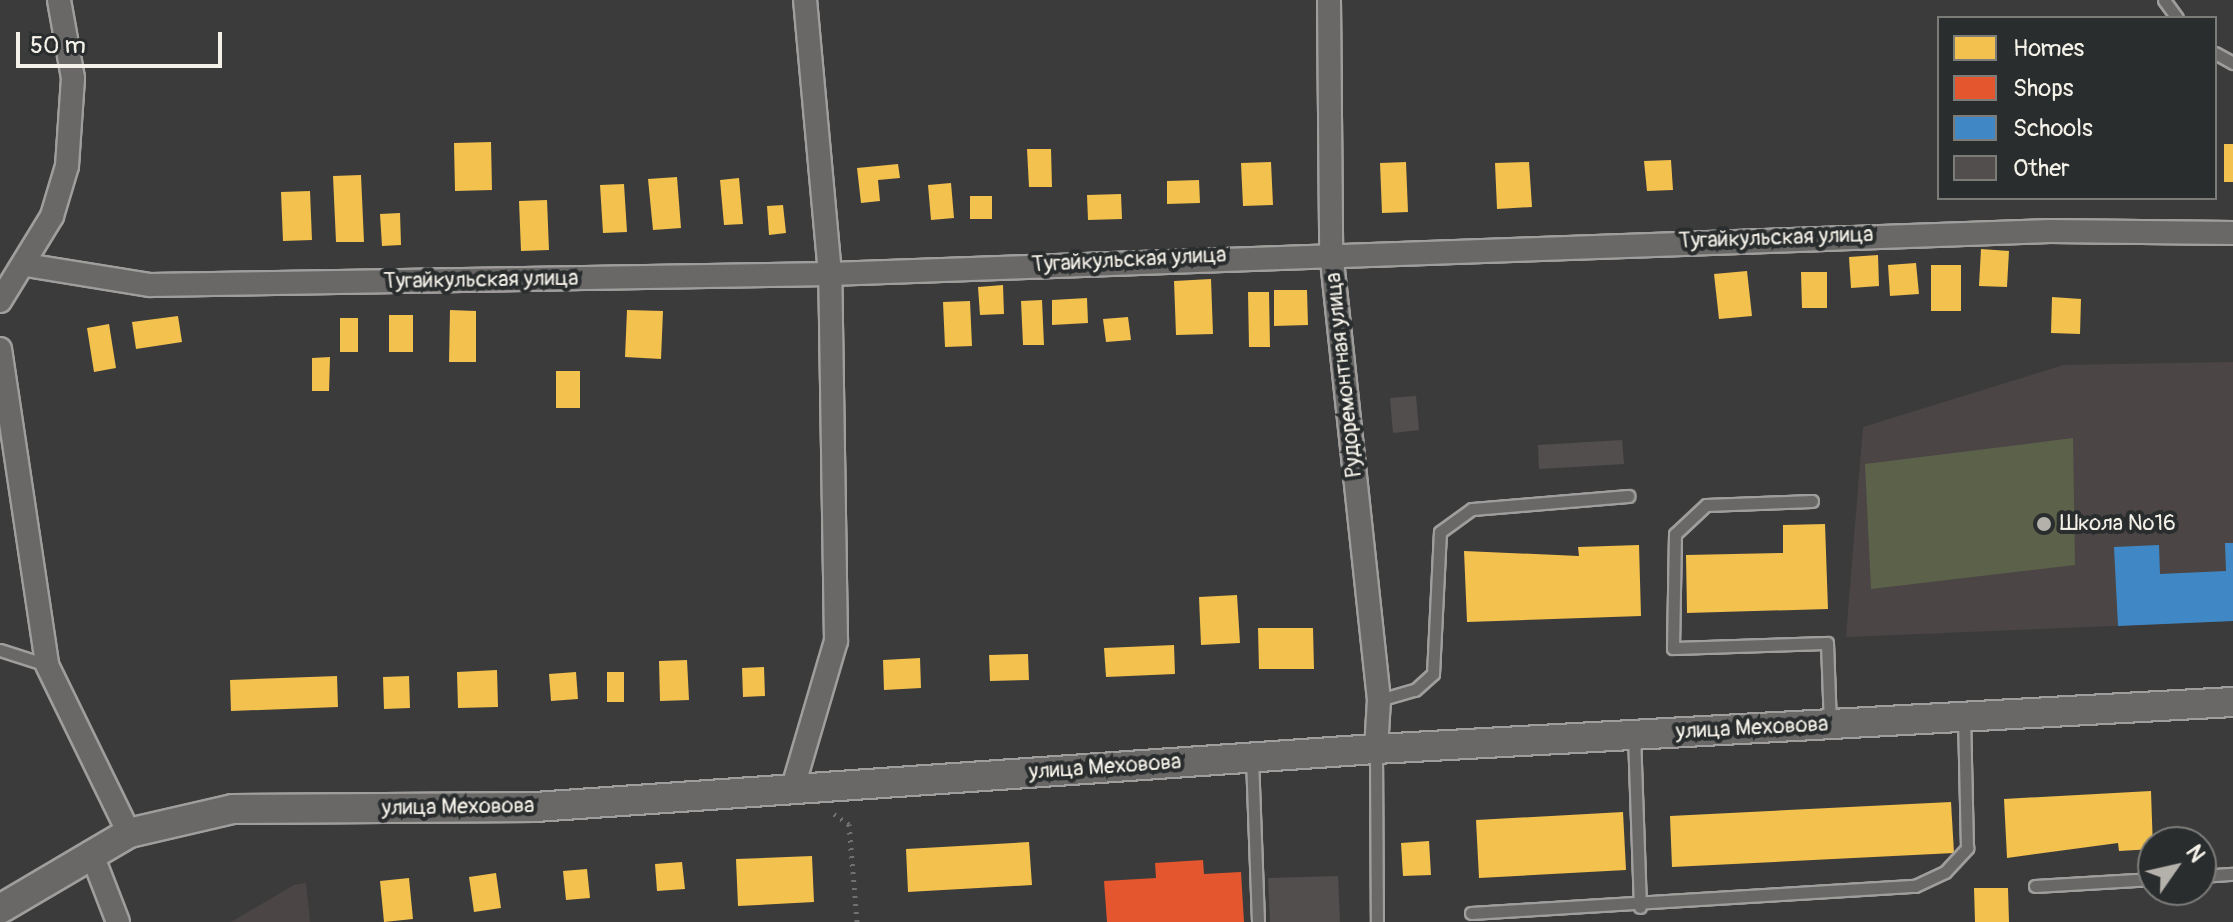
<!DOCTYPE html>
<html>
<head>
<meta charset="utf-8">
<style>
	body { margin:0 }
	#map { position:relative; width:2233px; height:922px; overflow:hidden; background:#3c3b3b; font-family:Pangolin,sans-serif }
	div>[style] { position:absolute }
	.built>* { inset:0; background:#4b4645 }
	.green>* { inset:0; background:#5c614a }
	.homes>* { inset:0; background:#f2c14e }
	.shops>* { inset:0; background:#e4572e }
	.schools>* { inset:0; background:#3f88c5 }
	.building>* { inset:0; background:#524e4e }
	.path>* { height:5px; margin-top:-2.5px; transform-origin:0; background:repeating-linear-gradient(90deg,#717170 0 2px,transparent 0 8px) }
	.roads { filter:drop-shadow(2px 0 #9f9e9c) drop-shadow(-2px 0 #9f9e9c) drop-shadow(0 2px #9f9e9c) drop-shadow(0 -2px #9f9e9c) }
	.service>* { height:11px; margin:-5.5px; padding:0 5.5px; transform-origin:5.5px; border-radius:5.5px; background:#696866 }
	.minor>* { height:22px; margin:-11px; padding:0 11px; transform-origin:11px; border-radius:11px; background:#696866 }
	.tertiary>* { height:28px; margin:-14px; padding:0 14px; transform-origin:14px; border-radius:14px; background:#696866 }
	.dots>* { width:22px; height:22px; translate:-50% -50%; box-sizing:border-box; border:4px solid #2a2d2e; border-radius:50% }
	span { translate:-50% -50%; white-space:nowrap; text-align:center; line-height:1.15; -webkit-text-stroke:8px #2a2d2e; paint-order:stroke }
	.street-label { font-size:22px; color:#f4f1e8 }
	.poi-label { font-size:22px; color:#f4f1e8 }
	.left { translate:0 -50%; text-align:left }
	.legend { position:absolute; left:1937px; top:16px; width:280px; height:184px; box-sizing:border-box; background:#2a2d2e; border:2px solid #7b7b78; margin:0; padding:10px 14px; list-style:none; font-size:24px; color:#f4f1e8 }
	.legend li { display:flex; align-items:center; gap:16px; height:40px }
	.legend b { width:40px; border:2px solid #7b7b78 }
	.north { position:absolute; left:2137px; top:826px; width:80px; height:80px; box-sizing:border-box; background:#2a2d2e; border:2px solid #7b7b78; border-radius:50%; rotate:56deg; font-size:22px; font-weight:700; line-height:32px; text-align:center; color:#f4f1e8 }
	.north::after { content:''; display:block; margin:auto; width:28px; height:36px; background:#b4b1ab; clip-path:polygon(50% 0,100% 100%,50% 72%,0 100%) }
	.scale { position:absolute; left:16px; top:32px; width:206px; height:36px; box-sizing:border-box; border:4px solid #f4f1e8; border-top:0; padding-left:10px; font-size:24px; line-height:28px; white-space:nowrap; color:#f4f1e8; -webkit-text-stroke:6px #2a2d2e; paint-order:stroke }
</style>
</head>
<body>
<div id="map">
	<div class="built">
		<div style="clip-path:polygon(2233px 362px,2233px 621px,1846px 637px,1863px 427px,2064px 365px)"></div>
		<div style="clip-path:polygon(306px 883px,310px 922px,231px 922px,294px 885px)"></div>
	</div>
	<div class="green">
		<div style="clip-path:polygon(2073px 438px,2075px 565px,1871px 589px,1865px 464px)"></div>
	</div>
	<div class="homes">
		<div style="clip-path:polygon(491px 142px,492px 190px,455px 191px,454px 143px)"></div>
		<div style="clip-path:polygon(2224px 144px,2233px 144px,2233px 182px,2224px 182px)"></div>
		<div style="clip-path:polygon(1027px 149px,1051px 149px,1052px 187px,1029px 187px)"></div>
		<div style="clip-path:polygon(1671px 160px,1673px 190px,1647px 191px,1644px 161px)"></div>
		<div style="clip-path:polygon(1271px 162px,1273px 205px,1243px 206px,1241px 163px)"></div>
		<div style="clip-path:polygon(1406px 162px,1408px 212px,1382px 213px,1380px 163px)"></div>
		<div style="clip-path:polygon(1529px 162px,1532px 207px,1497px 209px,1495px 163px)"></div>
		<div style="clip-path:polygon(898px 164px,900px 178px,878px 180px,880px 201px,861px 203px,857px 168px)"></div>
		<div style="clip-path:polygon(361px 175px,364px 242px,336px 242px,333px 176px)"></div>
		<div style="clip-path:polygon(677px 177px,681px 228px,653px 230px,648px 179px)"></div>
		<div style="clip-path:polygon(739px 178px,743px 224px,724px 225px,720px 180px)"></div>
		<div style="clip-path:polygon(1199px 180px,1200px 203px,1167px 204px,1167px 181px)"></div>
		<div style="clip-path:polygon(951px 183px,954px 218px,931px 220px,928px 185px)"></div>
		<div style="clip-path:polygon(624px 184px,627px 232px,603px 233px,600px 185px)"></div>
		<div style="clip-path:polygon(310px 191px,312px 240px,283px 241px,281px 192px)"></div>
		<div style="clip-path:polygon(1121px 194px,1122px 219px,1088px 220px,1087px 195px)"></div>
		<div style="clip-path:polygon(970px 196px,992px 196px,992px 219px,970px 219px)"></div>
		<div style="clip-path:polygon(547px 200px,549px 250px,521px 251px,519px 201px)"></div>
		<div style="clip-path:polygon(783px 205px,786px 233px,769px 235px,767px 206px)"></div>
		<div style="clip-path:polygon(400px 213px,401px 245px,382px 246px,380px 214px)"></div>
		<div style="clip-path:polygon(1981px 249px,2009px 251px,2007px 287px,1979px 286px)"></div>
		<div style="clip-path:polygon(1878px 255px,1879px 286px,1851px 288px,1849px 257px)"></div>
		<div style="clip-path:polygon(1916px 263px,1919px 294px,1890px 296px,1888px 265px)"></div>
		<div style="clip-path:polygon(1931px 265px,1961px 265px,1961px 311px,1931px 311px)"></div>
		<div style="clip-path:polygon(1747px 271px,1752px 316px,1719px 319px,1714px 274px)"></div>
		<div style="clip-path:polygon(1801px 272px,1827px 272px,1827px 308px,1802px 308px)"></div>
		<div style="clip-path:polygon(1211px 279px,1213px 334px,1176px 335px,1174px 281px)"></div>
		<div style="clip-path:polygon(1003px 285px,1004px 314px,980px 315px,978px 287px)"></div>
		<div style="clip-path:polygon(1274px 290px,1307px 290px,1308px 325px,1274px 326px)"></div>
		<div style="clip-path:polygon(1248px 292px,1269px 292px,1270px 347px,1249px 347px)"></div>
		<div style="clip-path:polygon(2052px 297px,2081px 299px,2080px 334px,2051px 333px)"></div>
		<div style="clip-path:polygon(1087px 298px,1088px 323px,1052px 325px,1052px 300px)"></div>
		<div style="clip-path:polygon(1042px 300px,1044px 345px,1023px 345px,1021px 301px)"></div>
		<div style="clip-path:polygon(970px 301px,972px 346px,945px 347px,943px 302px)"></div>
		<div style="clip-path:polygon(450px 310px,476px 311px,476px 362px,449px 362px)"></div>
		<div style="clip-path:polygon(627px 310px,663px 311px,661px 359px,625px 357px)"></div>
		<div style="clip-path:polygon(389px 315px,413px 315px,413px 352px,389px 352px)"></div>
		<div style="clip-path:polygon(178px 316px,182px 342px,136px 349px,132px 322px)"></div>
		<div style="clip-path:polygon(1128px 317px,1131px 340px,1106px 342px,1103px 319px)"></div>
		<div style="clip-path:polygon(340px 318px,358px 318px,358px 352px,340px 352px)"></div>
		<div style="clip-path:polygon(109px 324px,116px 368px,94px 372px,87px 328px)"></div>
		<div style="clip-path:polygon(330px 357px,329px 391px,312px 391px,312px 358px)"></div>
		<div style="clip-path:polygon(556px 371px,580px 371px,580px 408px,556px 408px)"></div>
		<div style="clip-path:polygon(1825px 524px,1828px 609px,1687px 613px,1686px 555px,1783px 553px,1783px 525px)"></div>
		<div style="clip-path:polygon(1639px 545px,1641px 616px,1467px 622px,1464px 551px,1579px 556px,1578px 547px)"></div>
		<div style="clip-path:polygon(1237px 595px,1240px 643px,1201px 645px,1199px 597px)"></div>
		<div style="clip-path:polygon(1258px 628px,1313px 628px,1314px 669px,1259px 669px)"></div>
		<div style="clip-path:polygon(1174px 645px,1175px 674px,1106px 677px,1104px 648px)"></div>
		<div style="clip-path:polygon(1028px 654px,1029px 680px,990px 681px,989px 655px)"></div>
		<div style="clip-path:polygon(920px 658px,921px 688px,884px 690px,883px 660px)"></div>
		<div style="clip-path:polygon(687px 660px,689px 700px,660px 701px,659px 661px)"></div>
		<div style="clip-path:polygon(764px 667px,765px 696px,743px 697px,742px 668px)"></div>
		<div style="clip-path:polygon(497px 670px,498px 707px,458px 708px,457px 672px)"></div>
		<div style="clip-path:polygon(576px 672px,578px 699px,551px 701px,549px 674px)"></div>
		<div style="clip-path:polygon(607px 672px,624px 672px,624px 702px,607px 702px)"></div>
		<div style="clip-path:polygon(337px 676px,338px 707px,231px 711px,230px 680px)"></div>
		<div style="clip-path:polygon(409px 676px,410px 708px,384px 709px,383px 677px)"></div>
		<div style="clip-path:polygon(2151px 791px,2153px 849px,2119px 851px,2118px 843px,2007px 858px,2004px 799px)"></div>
		<div style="clip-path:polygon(1951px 802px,1954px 853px,1672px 867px,1670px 816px)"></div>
		<div style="clip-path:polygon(1623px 812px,1626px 870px,1479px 878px,1476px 820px)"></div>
		<div style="clip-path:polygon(1429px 841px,1431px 875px,1403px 876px,1401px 843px)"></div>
		<div style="clip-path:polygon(1029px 842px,1032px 885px,908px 892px,906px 849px)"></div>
		<div style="clip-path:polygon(812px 856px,814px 902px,738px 906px,736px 859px)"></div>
		<div style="clip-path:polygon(682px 862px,685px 889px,657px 891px,655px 864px)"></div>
		<div style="clip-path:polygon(587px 869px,590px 898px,566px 900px,563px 871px)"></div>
		<div style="clip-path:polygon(496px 873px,501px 908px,474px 912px,469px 877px)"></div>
		<div style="clip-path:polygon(409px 878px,413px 919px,384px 922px,380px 881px)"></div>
		<div style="clip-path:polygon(1974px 888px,2008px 888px,2009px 922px,1975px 922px)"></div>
	</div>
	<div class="shops">
		<div style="clip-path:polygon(1203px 860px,1204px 874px,1241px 872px,1244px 922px,1107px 922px,1104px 881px,1156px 878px,1155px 863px)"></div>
	</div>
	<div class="schools">
		<div style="clip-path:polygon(2225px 543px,2233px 543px,2233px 621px,2118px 626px,2114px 547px,2159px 545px,2160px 574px,2226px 571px)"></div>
	</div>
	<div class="building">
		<div style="clip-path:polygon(1416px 396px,1419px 430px,1393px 433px,1390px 398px)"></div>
		<div style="clip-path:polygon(1622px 440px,1624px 464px,1539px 469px,1538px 445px)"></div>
		<div style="clip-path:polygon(1338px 876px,1340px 922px,1270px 922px,1268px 878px)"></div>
	</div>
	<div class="path">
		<div style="left:834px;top:814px;width:18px;rotate:34deg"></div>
		<div style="left:849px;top:824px;width:98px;rotate:85.3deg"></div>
	</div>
	<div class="roads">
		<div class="service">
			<div style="left:2164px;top:0;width:22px;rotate:54deg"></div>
			<div style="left:2215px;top:53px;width:21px;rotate:29deg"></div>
			<div style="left:1812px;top:501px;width:106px;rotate:177.8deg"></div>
			<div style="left:1706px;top:505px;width:42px;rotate:136.9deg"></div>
			<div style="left:1675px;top:534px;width:114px;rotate:91deg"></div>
			<div style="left:1673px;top:648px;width:154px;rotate:-1.9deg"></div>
			<div style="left:1827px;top:643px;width:81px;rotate:87.9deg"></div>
			<div style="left:0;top:650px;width:49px;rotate:17.7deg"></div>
			<div style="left:1379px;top:700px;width:37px;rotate:-16deg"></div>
			<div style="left:1415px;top:690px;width:24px;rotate:-42deg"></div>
			<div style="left:1433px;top:674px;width:142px;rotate:-87.2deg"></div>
			<div style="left:1440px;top:532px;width:39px;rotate:-36deg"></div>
			<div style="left:1472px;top:509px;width:157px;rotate:-4.8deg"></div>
			<div style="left:1634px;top:735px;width:172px;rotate:88deg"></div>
			<div style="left:1376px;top:751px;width:171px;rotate:89.7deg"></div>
			<div style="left:1252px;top:758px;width:164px;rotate:87.9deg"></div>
			<div style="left:2201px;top:876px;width:32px;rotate:-4deg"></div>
			<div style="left:2035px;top:886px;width:118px;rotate:-3.4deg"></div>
			<div style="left:1471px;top:913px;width:445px;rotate:-3.5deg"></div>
			<div style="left:1915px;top:886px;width:33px;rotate:-25deg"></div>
			<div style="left:1945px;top:872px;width:33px;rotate:-47deg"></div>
			<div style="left:1967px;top:848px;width:131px;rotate:-91.3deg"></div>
		</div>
		<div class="minor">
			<div style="left:1329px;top:0;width:251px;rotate:89.5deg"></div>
			<div style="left:1331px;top:251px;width:452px;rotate:83.9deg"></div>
			<div style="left:1379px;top:700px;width:49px;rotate:93.5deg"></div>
			<div style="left:26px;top:265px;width:126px;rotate:9.2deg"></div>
			<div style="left:150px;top:285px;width:680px;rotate:-0.93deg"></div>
			<div style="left:830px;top:274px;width:1221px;rotate:-2.02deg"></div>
			<div style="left:2050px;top:231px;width:183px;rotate:0.6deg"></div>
			<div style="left:0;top:301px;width:100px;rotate:-58.5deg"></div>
			<div style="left:52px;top:216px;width:52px;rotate:-73.3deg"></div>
			<div style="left:67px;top:166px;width:88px;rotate:-86.1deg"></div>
			<div style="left:73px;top:78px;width:79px;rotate:-100.2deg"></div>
			<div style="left:0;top:349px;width:319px;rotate:81.5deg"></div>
			<div style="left:47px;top:665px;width:187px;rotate:64deg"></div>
			<div style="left:793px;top:787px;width:152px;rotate:-73.6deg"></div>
			<div style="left:836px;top:641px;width:367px;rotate:-90.9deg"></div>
			<div style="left:830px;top:274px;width:275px;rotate:-95.2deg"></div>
			<div style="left:91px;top:852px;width:75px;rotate:68.9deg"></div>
		</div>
		<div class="tertiary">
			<div style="left:0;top:909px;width:150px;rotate:-30.5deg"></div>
			<div style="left:129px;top:833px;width:107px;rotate:-13deg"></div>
			<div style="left:233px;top:809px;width:302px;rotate:-0.4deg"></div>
			<div style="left:535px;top:807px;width:843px;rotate:-3.95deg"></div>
			<div style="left:1376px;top:749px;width:858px;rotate:-3.14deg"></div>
		</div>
	</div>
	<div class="dots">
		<div style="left:2044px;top:524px;background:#b4b1ab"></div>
	</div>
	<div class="street-label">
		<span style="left:1776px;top:238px;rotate:-2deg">Тугайкульская улица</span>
		<span style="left:1129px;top:260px;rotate:-3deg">Тугайкульская улица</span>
		<span style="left:481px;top:280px;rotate:-1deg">Тугайкульская улица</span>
		<span style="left:1344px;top:375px;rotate:-96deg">Рудоремонтная улица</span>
		<span style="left:1752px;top:728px;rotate:-3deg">улица Меховова</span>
		<span style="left:1105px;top:767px;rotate:-4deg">улица Меховова</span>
		<span style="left:458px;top:807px;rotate:-1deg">улица Меховова</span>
	</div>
	<div class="poi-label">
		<span class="left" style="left:2060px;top:524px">Школа №16</span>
	</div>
	<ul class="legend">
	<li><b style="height:22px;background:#f2c14e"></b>Homes</li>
	<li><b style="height:22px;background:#e4572e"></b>Shops</li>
	<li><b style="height:22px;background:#3f88c5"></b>Schools</li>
	<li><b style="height:22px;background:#524e4e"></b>Other</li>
	</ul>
	<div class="north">N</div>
	<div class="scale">50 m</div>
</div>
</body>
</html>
